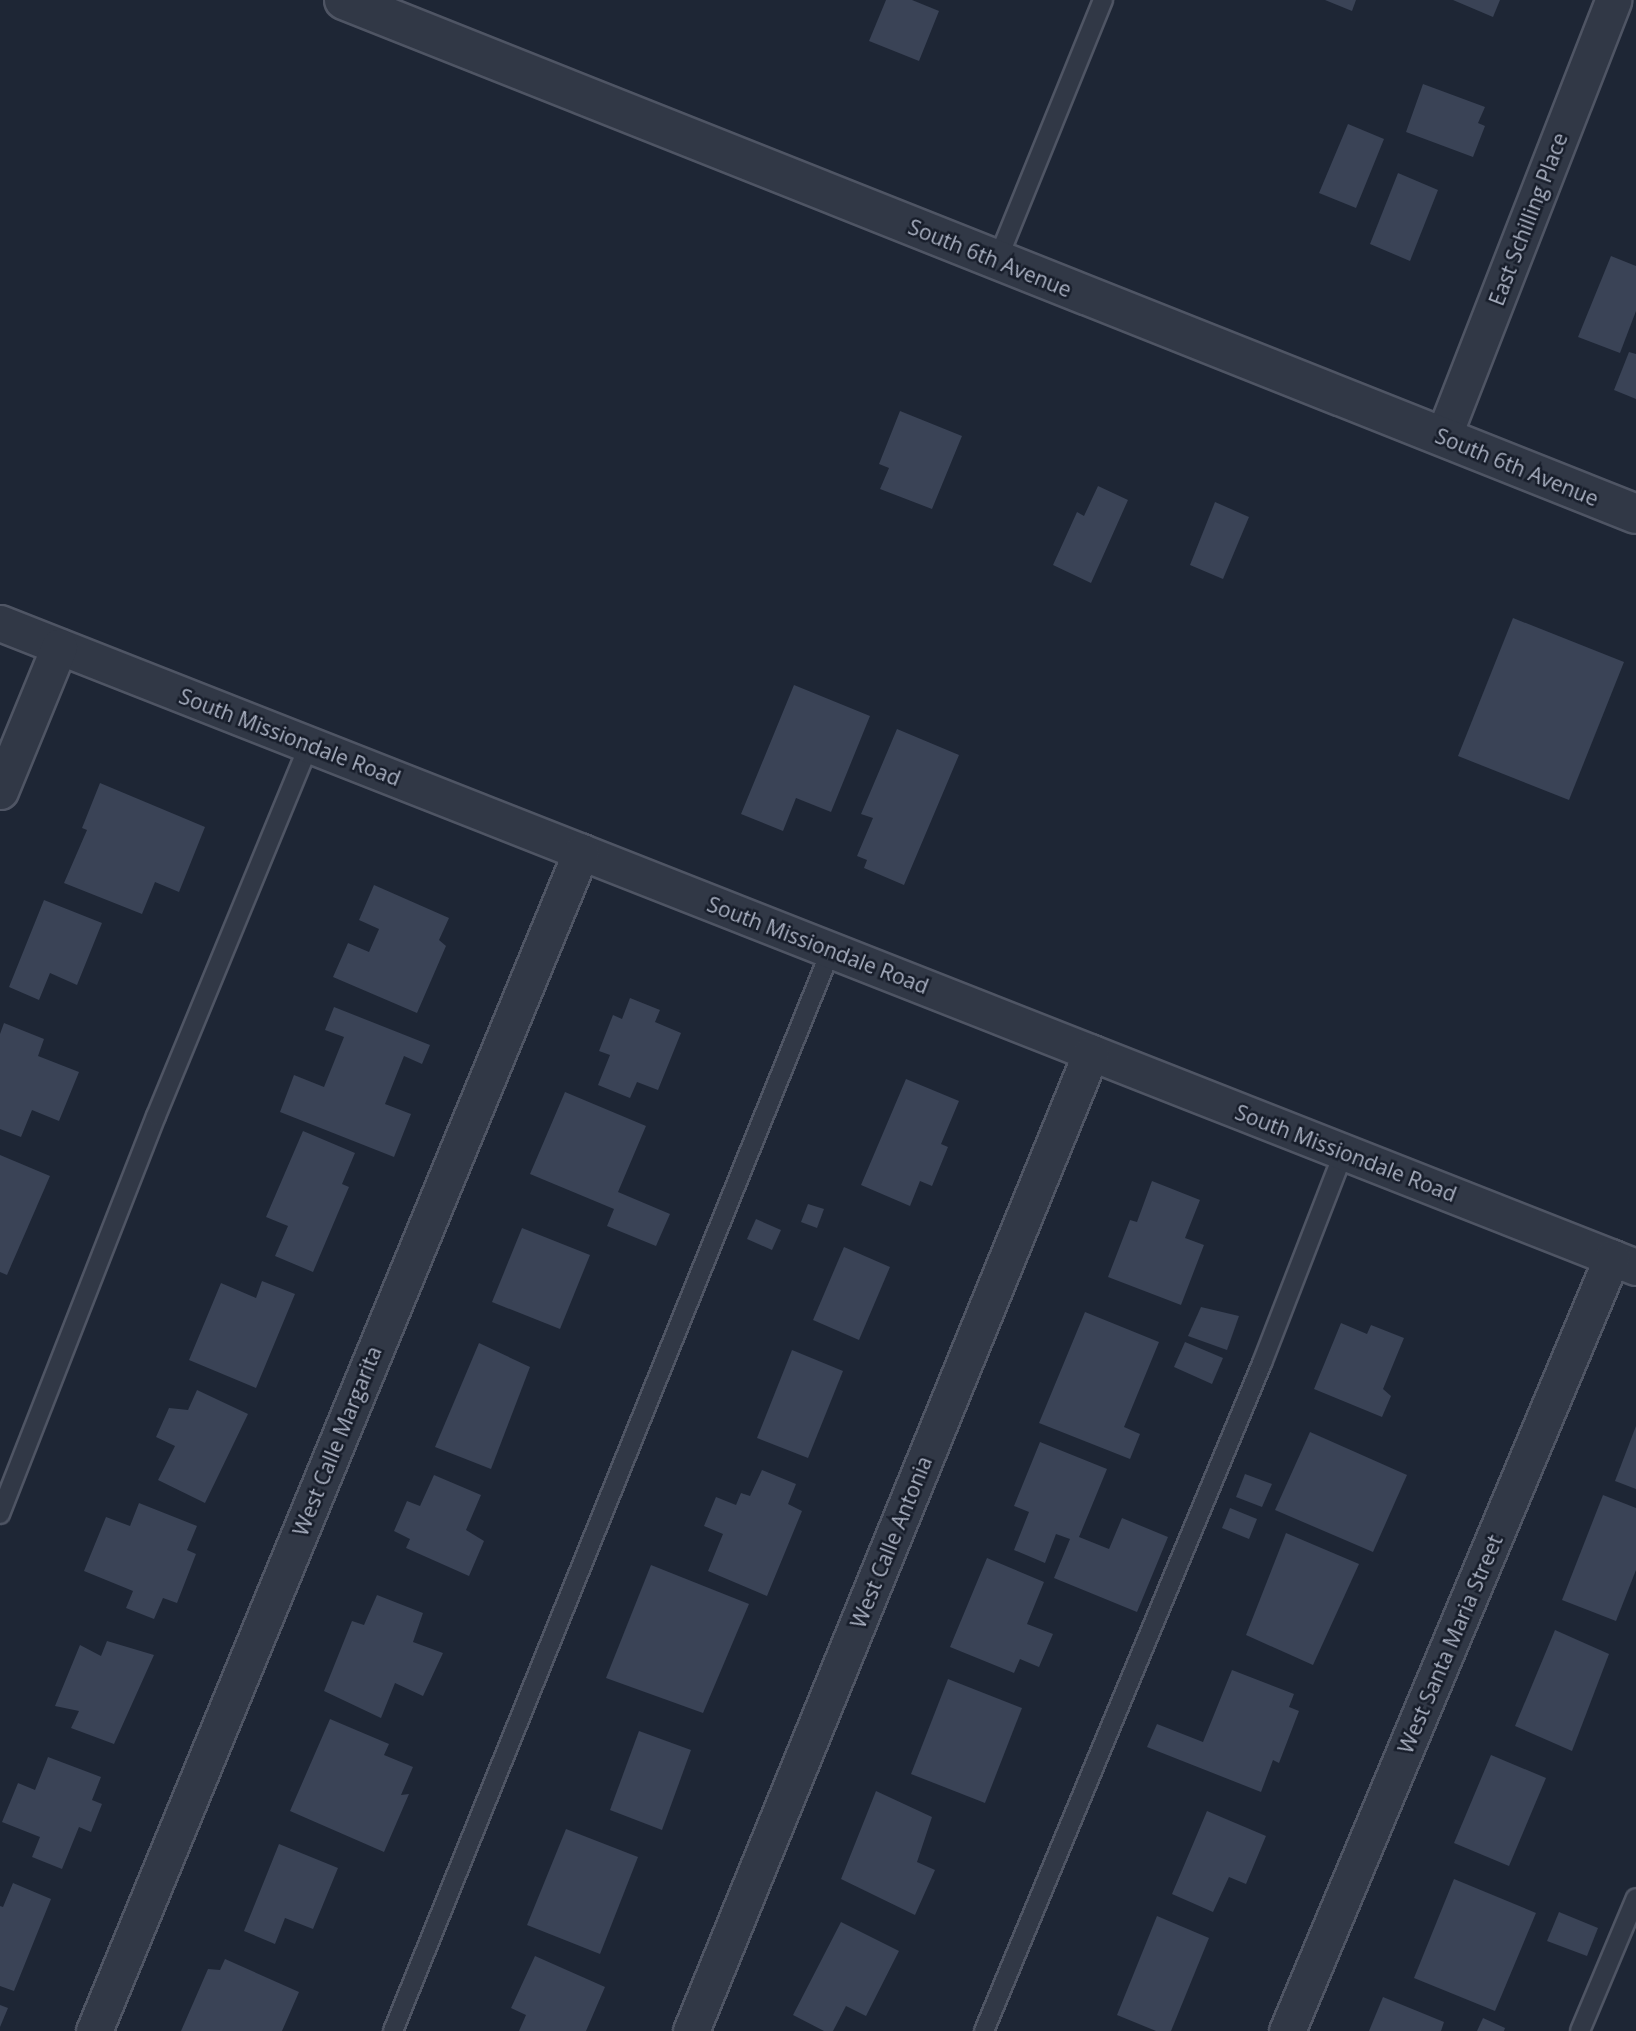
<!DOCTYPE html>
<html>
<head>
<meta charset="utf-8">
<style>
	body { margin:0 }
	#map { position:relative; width:1636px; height:2031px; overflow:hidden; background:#1e2635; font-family:"Open Sans",sans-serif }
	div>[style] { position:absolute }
	.building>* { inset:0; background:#3a4356 }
	.roads { filter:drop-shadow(2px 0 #4f5564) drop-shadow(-2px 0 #4f5564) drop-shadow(0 2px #4f5564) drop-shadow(0 -2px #4f5564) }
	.service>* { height:18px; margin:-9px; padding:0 9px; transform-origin:9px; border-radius:9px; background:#313846 }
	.minor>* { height:35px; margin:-17.5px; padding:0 17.5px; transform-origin:17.5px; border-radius:17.5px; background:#313846 }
	.tertiary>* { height:38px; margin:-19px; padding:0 19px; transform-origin:19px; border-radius:19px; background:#313846 }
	span { translate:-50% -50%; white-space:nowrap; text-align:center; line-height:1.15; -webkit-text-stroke:5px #171d2a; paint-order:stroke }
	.street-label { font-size:21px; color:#abb2c3 }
</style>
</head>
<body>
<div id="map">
	<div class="building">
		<div style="clip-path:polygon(886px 0,912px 0,939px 11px,919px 61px,869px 41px)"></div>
		<div style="clip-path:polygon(1325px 0,1356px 0,1352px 11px)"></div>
		<div style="clip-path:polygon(1453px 0,1500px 0,1493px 17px)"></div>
		<div style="clip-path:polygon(1423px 84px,1485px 107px,1478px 123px,1485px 126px,1473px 157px,1406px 132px)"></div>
		<div style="clip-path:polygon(1348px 124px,1384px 139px,1356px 208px,1319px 193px)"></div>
		<div style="clip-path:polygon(1398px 173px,1438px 190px,1410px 261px,1370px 244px)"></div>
		<div style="clip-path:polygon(1611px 256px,1636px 266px,1636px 311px,1620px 353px,1578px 337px)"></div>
		<div style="clip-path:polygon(1629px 352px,1636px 354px,1636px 399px,1614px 390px)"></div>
		<div style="clip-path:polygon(900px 411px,962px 436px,932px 509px,880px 489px,889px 468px,879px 464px)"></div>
		<div style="clip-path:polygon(1098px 486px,1128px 500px,1091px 583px,1053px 565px,1077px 512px,1084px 516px)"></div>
		<div style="clip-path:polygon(1215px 502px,1249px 517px,1223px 579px,1190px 565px)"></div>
		<div style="clip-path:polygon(1513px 618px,1624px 662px,1569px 800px,1458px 756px)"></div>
		<div style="clip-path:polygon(794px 685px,870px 716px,831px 812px,796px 798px,783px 831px,741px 814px)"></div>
		<div style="clip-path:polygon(897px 729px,959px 755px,904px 885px,864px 868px,867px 860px,857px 856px,873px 818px,861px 814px)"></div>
		<div style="clip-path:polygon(100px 783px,205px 827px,179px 892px,155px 882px,142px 914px,64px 883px,87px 830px,82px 828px)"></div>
		<div style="clip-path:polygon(374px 885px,449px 918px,439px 940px,446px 946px,417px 1013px,333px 977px,348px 943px,369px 952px,379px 929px,359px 920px)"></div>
		<div style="clip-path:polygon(44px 900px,102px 923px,77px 985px,50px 973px,39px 1000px,9px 987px)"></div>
		<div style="clip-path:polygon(630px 998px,660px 1010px,655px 1022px,681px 1033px,658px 1090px,637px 1082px,630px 1098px,598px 1085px,610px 1055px,599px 1051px,613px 1015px,622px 1019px)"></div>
		<div style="clip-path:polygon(334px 1007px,430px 1045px,422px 1064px,404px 1056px,385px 1104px,411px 1114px,394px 1157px,280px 1112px,294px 1075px,324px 1087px,344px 1037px,325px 1030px)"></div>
		<div style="clip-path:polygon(4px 1023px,44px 1039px,38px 1056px,79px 1072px,59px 1121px,32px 1110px,21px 1137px,0 1129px,0 1034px)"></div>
		<div style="clip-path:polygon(906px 1079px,959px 1101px,941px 1144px,948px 1147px,932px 1186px,920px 1181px,910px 1206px,861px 1185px)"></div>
		<div style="clip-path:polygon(565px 1092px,646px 1126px,618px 1192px,670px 1214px,656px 1246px,607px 1226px,614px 1209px,530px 1174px)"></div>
		<div style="clip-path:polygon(303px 1131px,355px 1153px,342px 1184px,349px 1187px,313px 1272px,275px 1256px,288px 1226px,266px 1217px)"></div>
		<div style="clip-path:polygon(0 1155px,50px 1176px,7px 1275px,0 1272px)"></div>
		<div style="clip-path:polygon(1152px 1181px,1200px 1200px,1185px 1238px,1204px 1245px,1181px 1305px,1108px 1277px,1130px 1220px,1137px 1222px)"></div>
		<div style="clip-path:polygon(808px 1204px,824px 1209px,817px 1228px,801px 1222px)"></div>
		<div style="clip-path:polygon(756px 1219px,781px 1230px,772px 1250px,747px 1239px)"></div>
		<div style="clip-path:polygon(522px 1228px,590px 1255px,560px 1329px,492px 1302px)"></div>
		<div style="clip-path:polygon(844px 1247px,890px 1267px,859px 1340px,813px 1320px)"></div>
		<div style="clip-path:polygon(262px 1281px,295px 1294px,256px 1388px,189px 1360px,221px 1283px,256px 1298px)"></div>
		<div style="clip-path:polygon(1201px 1307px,1239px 1316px,1227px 1350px,1188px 1336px)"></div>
		<div style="clip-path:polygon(1085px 1312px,1159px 1342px,1124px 1427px,1140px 1434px,1130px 1459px,1039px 1423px)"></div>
		<div style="clip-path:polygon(1341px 1323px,1367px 1334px,1371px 1325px,1404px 1338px,1383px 1389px,1391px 1396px,1382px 1417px,1314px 1389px)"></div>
		<div style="clip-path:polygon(1185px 1342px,1223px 1358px,1212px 1384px,1174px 1367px)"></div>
		<div style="clip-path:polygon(479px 1343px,530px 1367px,491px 1469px,435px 1447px)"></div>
		<div style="clip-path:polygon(792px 1350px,843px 1371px,808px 1458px,757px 1438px)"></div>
		<div style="clip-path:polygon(197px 1390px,248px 1414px,205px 1503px,158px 1480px,175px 1446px,156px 1437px,169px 1408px,188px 1410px)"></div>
		<div style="clip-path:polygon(1636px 1426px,1636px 1489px,1615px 1481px)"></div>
		<div style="clip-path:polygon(1310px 1432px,1407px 1475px,1373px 1552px,1275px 1510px)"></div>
		<div style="clip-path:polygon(1040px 1442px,1107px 1469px,1079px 1537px,1109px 1549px,1122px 1518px,1168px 1537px,1137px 1612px,1054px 1578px,1070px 1539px,1056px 1534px,1045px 1563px,1014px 1550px,1029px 1512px,1014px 1506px)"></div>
		<div style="clip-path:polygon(762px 1470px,796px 1484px,788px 1504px,802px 1511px,767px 1596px,708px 1571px,723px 1534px,704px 1526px,716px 1497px,736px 1505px,741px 1493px,750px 1496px)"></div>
		<div style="clip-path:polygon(1245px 1474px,1272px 1484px,1262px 1507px,1236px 1497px)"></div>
		<div style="clip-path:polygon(434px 1475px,481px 1495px,466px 1530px,484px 1541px,469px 1576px,406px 1548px,410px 1539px,394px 1531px,407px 1501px,420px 1506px)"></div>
		<div style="clip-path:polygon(1603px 1495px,1636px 1508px,1636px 1570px,1616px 1621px,1562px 1600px)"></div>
		<div style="clip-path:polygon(139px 1503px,197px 1526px,187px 1550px,196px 1554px,177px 1603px,163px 1598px,154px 1619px,126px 1608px,133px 1591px,84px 1571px,106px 1517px,130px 1526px)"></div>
		<div style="clip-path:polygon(1230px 1508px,1257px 1519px,1249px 1539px,1222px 1528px)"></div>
		<div style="clip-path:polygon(1286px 1533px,1359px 1564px,1313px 1665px,1246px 1635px)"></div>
		<div style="clip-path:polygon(987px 1558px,1044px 1582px,1027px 1624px,1053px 1634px,1039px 1667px,1020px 1659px,1014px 1673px,950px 1647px)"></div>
		<div style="clip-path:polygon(651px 1565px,749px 1604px,703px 1713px,606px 1678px)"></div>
		<div style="clip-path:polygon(377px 1595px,423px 1613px,413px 1642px,443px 1653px,423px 1696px,395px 1683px,381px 1718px,324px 1691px,352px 1621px,364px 1625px)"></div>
		<div style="clip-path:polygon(1555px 1630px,1609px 1654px,1572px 1751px,1515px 1726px)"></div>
		<div style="clip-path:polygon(107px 1641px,154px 1655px,114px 1744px,71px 1728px,79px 1711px,55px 1706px,80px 1645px,101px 1656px)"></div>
		<div style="clip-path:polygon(1232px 1670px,1294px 1694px,1289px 1707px,1299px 1711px,1279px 1763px,1273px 1760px,1261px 1792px,1147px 1747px,1157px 1724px,1203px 1742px)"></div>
		<div style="clip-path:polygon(948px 1679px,1022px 1708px,985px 1803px,911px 1774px)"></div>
		<div style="clip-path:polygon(330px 1719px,389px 1744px,384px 1755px,413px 1767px,401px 1795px,409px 1794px,384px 1852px,290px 1811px)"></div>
		<div style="clip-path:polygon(639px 1731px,691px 1750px,662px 1830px,610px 1810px)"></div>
		<div style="clip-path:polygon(1491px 1755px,1546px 1778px,1509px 1866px,1454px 1843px)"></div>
		<div style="clip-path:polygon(48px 1757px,101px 1777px,92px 1800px,102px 1804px,91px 1832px,79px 1827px,62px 1869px,32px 1857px,40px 1837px,2px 1822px,18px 1783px,35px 1790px)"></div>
		<div style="clip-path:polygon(876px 1791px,932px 1817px,917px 1862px,935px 1870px,915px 1915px,841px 1879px)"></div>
		<div style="clip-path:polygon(1207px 1811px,1266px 1836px,1246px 1884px,1229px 1877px,1213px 1912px,1172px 1894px)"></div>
		<div style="clip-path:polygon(566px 1829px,638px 1857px,600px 1954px,527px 1925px)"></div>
		<div style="clip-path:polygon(279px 1844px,338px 1868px,313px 1929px,285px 1918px,275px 1944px,244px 1931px)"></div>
		<div style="clip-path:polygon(1454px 1879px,1536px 1913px,1495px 2011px,1414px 1978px)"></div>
		<div style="clip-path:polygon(13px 1883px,51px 1899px,14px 1991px,0 1986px,0 1906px,3px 1907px)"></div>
		<div style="clip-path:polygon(1559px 1912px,1598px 1928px,1587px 1956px,1547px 1941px)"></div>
		<div style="clip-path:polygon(1157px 1916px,1209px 1938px,1171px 2031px,1156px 2031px,1117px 2015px)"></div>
		<div style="clip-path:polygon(841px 1922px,899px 1951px,866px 2016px,846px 2006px,833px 2031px,824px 2031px,793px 2015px)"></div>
		<div style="clip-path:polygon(535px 1956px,605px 1987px,586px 2031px,519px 2031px,526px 2015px,511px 2008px)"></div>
		<div style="clip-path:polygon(225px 1959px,299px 1992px,282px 2031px,181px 2031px,208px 1969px,220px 1970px)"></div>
		<div style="clip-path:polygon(1383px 1997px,1444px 2022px,1441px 2031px,1369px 2031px)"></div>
		<div style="clip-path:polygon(0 2005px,8px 2008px,0 2027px)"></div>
		<div style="clip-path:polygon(1483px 2018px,1505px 2028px,1504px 2031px,1477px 2031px)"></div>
	</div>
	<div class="roads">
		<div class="service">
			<div style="left:997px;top:261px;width:282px;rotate:-67.9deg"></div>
			<div style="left:0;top:1514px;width:427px;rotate:-68.6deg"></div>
			<div style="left:156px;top:1116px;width:402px;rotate:-67.6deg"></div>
			<div style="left:393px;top:2031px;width:1166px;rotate:-67.94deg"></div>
			<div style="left:984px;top:2031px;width:724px;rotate:-67.4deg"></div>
			<div style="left:1262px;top:1363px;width:226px;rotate:-68.8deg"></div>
			<div style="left:1580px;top:2031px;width:144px;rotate:-67.2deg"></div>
		</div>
		<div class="minor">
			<div style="left:1443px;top:437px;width:469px;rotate:-68.7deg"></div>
			<div style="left:0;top:623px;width:1758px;rotate:21.49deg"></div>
			<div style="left:0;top:791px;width:156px;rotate:-67.7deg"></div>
			<div style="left:94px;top:2031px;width:1276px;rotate:-67.56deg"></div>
			<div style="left:691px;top:2031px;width:1057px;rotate:-67.76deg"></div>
			<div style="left:1287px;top:2031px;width:839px;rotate:-67.22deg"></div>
		</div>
		<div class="tertiary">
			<div style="left:344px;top:0;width:1390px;rotate:21.69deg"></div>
		</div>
	</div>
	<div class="street-label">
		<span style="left:1528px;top:219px;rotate:-69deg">East Schilling Place</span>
		<span style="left:990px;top:258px;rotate:22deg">South 6th Avenue</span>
		<span style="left:1517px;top:467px;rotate:22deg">South 6th Avenue</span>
		<span style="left:290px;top:737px;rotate:21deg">South Missiondale Road</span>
		<span style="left:818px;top:945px;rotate:21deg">South Missiondale Road</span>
		<span style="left:1346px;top:1153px;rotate:21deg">South Missiondale Road</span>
		<span style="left:337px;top:1441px;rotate:-68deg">West Calle Margarita</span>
		<span style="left:891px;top:1542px;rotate:-68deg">West Calle Antonia</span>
		<span style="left:1450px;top:1644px;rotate:-67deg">West Santa Maria Street</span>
	</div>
</div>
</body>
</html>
